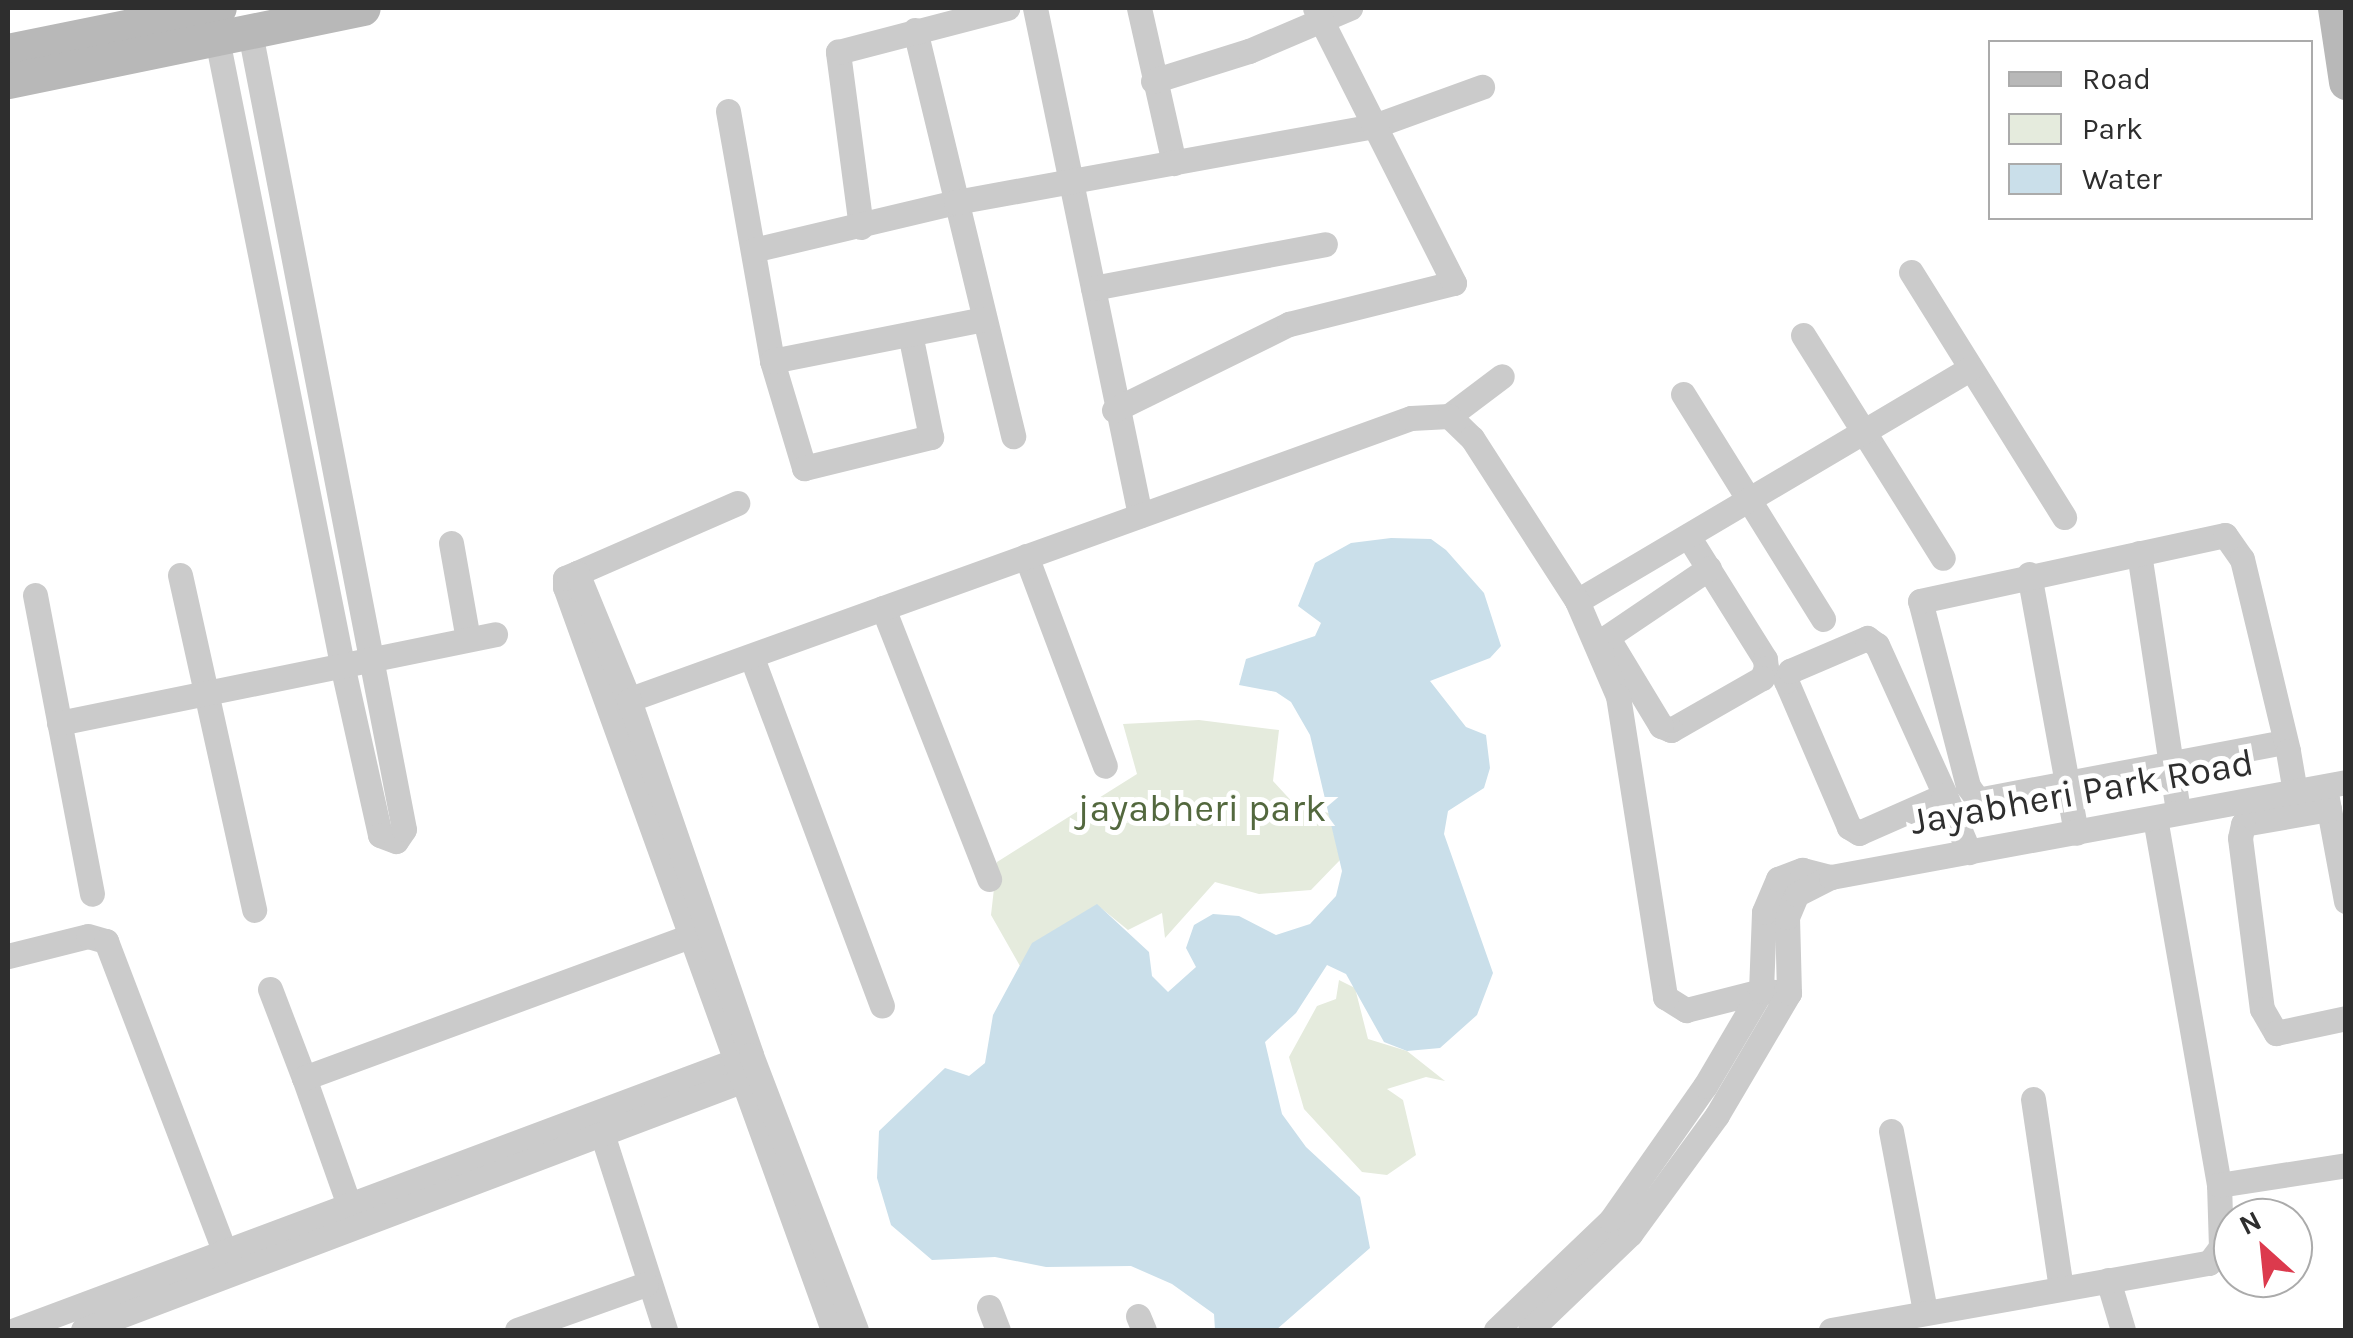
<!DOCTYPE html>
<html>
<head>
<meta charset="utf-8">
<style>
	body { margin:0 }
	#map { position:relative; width:2353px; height:1338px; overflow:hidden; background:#fff; font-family:Karla,sans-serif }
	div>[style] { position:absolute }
	.green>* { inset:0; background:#e5ebdd }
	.water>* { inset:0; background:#cadfea }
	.street>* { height:25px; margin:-12.5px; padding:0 12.5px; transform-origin:12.5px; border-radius:12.5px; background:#cbcbcb }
	.secondary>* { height:35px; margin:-17.5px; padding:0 17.5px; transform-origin:17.5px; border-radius:17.5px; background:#b8b8b8 }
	span { translate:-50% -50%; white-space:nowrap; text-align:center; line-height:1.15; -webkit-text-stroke:10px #fff; paint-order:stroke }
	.street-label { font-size:38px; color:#2e2e2e }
	.park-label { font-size:38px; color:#53683e }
	.frame { position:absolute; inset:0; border:10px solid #2e2e2e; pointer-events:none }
	.legend { position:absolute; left:1988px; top:40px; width:325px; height:180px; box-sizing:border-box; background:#fff; border:2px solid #ababab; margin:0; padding:12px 18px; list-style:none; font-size:30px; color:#2e2e2e }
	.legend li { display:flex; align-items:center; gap:20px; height:50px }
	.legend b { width:50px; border:2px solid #ababab }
	.north { position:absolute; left:2213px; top:1198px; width:100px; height:100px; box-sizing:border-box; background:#fff; border:2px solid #ababab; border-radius:50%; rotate:333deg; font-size:28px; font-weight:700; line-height:40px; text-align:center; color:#2e2e2e }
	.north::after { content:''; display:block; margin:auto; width:35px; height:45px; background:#dc3a4d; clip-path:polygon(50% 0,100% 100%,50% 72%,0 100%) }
</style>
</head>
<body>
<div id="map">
	<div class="green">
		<div style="clip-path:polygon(1199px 720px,1279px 730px,1273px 781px,1296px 806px,1329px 813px,1340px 860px,1311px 890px,1259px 894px,1215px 882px,1165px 938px,1162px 913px,1128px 930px,1101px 908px,1020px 966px,991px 915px,997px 862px,1137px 774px,1123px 724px)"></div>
		<div style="clip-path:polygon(1339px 980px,1355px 988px,1368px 1039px,1407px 1051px,1445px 1081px,1426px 1077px,1387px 1089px,1403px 1100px,1416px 1155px,1387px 1175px,1362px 1172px,1304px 1109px,1289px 1057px,1317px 1006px,1336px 999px)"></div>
	</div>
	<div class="water">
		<div style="clip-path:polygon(1391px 538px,1431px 539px,1446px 550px,1484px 593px,1501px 646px,1490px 658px,1430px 681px,1466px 727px,1486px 735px,1490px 768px,1484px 788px,1448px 811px,1444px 834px,1493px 973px,1477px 1015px,1440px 1048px,1407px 1051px,1384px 1042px,1346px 974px,1327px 965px,1296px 1013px,1265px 1042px,1282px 1114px,1306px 1147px,1360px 1197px,1370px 1248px,1276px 1330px,1215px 1330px,1214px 1314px,1172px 1284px,1131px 1266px,1046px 1267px,995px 1257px,932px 1260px,891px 1225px,877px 1178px,879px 1131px,945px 1068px,969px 1076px,985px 1063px,993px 1015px,1032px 943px,1097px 904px,1149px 952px,1152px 976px,1168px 992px,1196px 967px,1186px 948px,1194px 925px,1213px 914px,1239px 916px,1276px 935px,1310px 924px,1336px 896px,1342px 871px,1310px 735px,1291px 702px,1276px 692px,1239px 685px,1246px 659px,1315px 636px,1321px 623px,1298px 606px,1315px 563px,1351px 543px)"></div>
	</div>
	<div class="street">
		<div style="left:1035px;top:8px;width:518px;rotate:78.3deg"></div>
		<div style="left:1139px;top:8px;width:159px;rotate:77.3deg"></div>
		<div style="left:915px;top:30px;width:418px;rotate:76.4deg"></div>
		<div style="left:217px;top:39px;width:642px;rotate:78.69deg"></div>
		<div style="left:343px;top:669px;width:170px;rotate:77.4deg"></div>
		<div style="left:380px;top:835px;width:17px;rotate:21deg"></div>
		<div style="left:396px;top:841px;width:14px;rotate:-56deg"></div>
		<div style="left:404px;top:829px;width:812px;rotate:-100.94deg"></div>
		<div style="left:1153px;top:81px;width:101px;rotate:-17.4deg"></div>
		<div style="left:1249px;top:51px;width:110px;rotate:-23.1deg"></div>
		<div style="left:728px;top:111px;width:254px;rotate:80deg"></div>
		<div style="left:772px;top:361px;width:112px;rotate:73.3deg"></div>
		<div style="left:804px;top:468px;width:131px;rotate:-13.7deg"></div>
		<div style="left:931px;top:437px;width:105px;rotate:-101.5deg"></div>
		<div style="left:861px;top:227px;width:177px;rotate:-97.5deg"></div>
		<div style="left:838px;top:52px;width:175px;rotate:-14.6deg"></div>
		<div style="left:753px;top:250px;width:209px;rotate:-13.3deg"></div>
		<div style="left:956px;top:202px;width:425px;rotate:-10.3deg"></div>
		<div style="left:1374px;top:126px;width:115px;rotate:-19.9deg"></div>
		<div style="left:1911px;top:272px;width:289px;rotate:58deg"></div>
		<div style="left:1093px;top:288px;width:236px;rotate:-10.7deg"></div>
		<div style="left:1803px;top:335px;width:263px;rotate:57.9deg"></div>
		<div style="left:772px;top:361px;width:216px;rotate:-11.2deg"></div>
		<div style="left:1683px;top:394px;width:265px;rotate:58.1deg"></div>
		<div style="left:1114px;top:410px;width:195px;rotate:-26.2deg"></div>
		<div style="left:1289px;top:324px;width:170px;rotate:-14deg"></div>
		<div style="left:1454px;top:283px;width:308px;rotate:-116.8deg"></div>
		<div style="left:1449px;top:416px;width:66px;rotate:-37deg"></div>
		<div style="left:1688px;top:536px;width:145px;rotate:58deg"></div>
		<div style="left:1765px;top:659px;width:9px;rotate:84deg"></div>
		<div style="left:1766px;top:668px;width:11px;rotate:112deg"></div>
		<div style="left:1762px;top:678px;width:105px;rotate:150.3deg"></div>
		<div style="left:1671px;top:730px;width:11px;rotate:-158deg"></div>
		<div style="left:1661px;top:726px;width:104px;rotate:-121.2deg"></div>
		<div style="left:1607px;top:637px;width:123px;rotate:-34.1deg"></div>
		<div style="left:451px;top:543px;width:97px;rotate:80deg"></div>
		<div style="left:2139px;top:553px;width:261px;rotate:81.4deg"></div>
		<div style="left:1026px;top:556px;width:224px;rotate:69.4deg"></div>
		<div style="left:577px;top:573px;width:175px;rotate:-23.6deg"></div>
		<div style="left:2029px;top:574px;width:263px;rotate:79.7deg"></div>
		<div style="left:180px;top:575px;width:343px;rotate:77.5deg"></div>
		<div style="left:35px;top:595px;width:304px;rotate:79.2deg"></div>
		<div style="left:1577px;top:601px;width:456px;rotate:-30.6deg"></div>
		<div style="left:883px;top:608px;width:291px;rotate:68.6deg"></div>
		<div style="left:752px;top:658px;width:371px;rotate:69.5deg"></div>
		<div style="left:611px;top:706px;width:850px;rotate:-19.8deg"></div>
		<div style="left:1411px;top:418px;width:38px;rotate:-3deg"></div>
		<div style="left:1449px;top:416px;width:32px;rotate:44deg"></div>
		<div style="left:1472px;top:438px;width:194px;rotate:57.2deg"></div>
		<div style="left:1577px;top:601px;width:103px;rotate:66.7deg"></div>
		<div style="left:1618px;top:696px;width:305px;rotate:81.1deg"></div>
		<div style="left:1665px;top:997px;width:25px;rotate:32deg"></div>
		<div style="left:1686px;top:1010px;width:77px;rotate:-14.2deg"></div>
		<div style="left:1761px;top:991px;width:28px;rotate:4deg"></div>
		<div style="left:59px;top:723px;width:445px;rotate:-11.5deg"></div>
		<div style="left:2284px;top:742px;width:311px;rotate:169.3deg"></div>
		<div style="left:1978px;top:800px;width:17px;rotate:-126deg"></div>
		<div style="left:1968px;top:786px;width:191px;rotate:-104.5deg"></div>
		<div style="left:1920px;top:601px;width:312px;rotate:-12.2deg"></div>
		<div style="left:2225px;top:535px;width:29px;rotate:55deg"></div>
		<div style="left:2242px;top:559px;width:197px;rotate:76.5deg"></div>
		<div style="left:2288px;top:751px;width:42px;rotate:80.3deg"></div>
		<div style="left:2326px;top:793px;width:110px;rotate:79.5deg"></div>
		<div style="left:1945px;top:795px;width:94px;rotate:156.2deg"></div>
		<div style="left:1859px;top:833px;width:12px;rotate:-149deg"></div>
		<div style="left:1849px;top:827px;width:159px;rotate:-113.3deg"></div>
		<div style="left:1786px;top:681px;width:11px;rotate:-68deg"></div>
		<div style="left:1790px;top:671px;width:84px;rotate:-23.2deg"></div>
		<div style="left:1867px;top:638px;width:12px;rotate:35deg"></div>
		<div style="left:1877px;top:645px;width:165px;rotate:65.6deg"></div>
		<div style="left:1945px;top:795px;width:62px;rotate:67.2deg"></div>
		<div style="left:2329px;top:809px;width:87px;rotate:170.1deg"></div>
		<div style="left:2243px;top:824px;width:14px;rotate:102deg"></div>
		<div style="left:2240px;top:838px;width:172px;rotate:82.7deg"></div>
		<div style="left:2262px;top:1009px;width:28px;rotate:60deg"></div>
		<div style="left:2276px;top:1033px;width:72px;rotate:-12.1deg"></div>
		<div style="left:2155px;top:818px;width:373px;rotate:80.1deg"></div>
		<div style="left:8px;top:956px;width:82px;rotate:-14deg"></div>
		<div style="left:88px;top:936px;width:19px;rotate:16deg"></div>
		<div style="left:106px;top:941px;width:347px;rotate:69.1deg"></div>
		<div style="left:270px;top:989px;width:95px;rotate:69.1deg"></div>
		<div style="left:2033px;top:1099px;width:191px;rotate:81.6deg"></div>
		<div style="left:598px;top:1121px;width:219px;rotate:72.2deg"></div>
		<div style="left:1891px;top:1131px;width:183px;rotate:79.3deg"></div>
		<div style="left:354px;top:1219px;width:150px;rotate:-109.5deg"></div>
		<div style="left:304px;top:1078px;width:429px;rotate:-20.2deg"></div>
		<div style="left:2108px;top:1280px;width:52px;rotate:73.3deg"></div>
		<div style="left:989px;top:1307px;width:25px;rotate:69deg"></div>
		<div style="left:1138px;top:1316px;width:15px;rotate:67deg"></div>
		<div style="left:15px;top:1330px;width:785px;rotate:-20.51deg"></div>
		<div style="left:83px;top:1330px;width:721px;rotate:-20.72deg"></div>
		<div style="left:517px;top:1330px;width:137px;rotate:-19.6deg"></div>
		<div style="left:833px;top:1330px;width:790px;rotate:-109.83deg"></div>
		<div style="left:565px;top:587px;width:9px;rotate:-90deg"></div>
		<div style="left:565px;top:578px;width:13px;rotate:-23deg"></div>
		<div style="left:577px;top:573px;width:137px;rotate:67.7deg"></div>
		<div style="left:629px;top:700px;width:375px;rotate:71deg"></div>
		<div style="left:751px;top:1055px;width:294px;rotate:69.1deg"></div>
		<div style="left:1496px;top:1330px;width:159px;rotate:-43.7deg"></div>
		<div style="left:1611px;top:1220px;width:164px;rotate:-55deg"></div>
		<div style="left:1705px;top:1086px;width:110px;rotate:-59.5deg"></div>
		<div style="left:1761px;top:991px;width:79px;rotate:-87.8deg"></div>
		<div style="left:1764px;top:912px;width:36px;rotate:-67deg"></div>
		<div style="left:1778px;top:879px;width:26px;rotate:-21deg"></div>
		<div style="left:1802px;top:870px;width:30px;rotate:14deg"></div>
		<div style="left:1530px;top:1330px;width:139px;rotate:-43.8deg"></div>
		<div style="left:1630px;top:1234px;width:147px;rotate:-53.8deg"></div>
		<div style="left:1717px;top:1115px;width:142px;rotate:-59.5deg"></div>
		<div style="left:1789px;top:993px;width:76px;rotate:-91.5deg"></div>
		<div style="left:1787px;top:917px;width:25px;rotate:-67deg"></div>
		<div style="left:1797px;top:894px;width:38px;rotate:-27deg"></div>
		<div style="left:1831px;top:877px;width:524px;rotate:-10.45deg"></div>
		<div style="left:1831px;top:1330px;width:384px;rotate:-10.1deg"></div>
		<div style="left:2209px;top:1263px;width:20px;rotate:-53deg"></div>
		<div style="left:2221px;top:1247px;width:62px;rotate:-91.8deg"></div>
		<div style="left:2219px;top:1185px;width:129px;rotate:-8.9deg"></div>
	</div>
	<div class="secondary">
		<div style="left:2335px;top:8px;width:75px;rotate:81.5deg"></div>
		<div style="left:8px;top:51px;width:215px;rotate:-11.5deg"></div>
		<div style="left:8px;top:81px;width:362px;rotate:-11.6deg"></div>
	</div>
	<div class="street-label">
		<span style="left:2082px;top:792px;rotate:-10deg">Jayabheri Park Road</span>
	</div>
	<div class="park-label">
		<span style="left:1202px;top:809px">jayabheri park</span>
	</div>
	<div class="frame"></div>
	<ul class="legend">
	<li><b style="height:12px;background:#b8b8b8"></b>Road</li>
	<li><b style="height:28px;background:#e5ebdd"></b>Park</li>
	<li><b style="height:28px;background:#cadfea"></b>Water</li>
	</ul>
	<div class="north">N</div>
</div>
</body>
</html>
